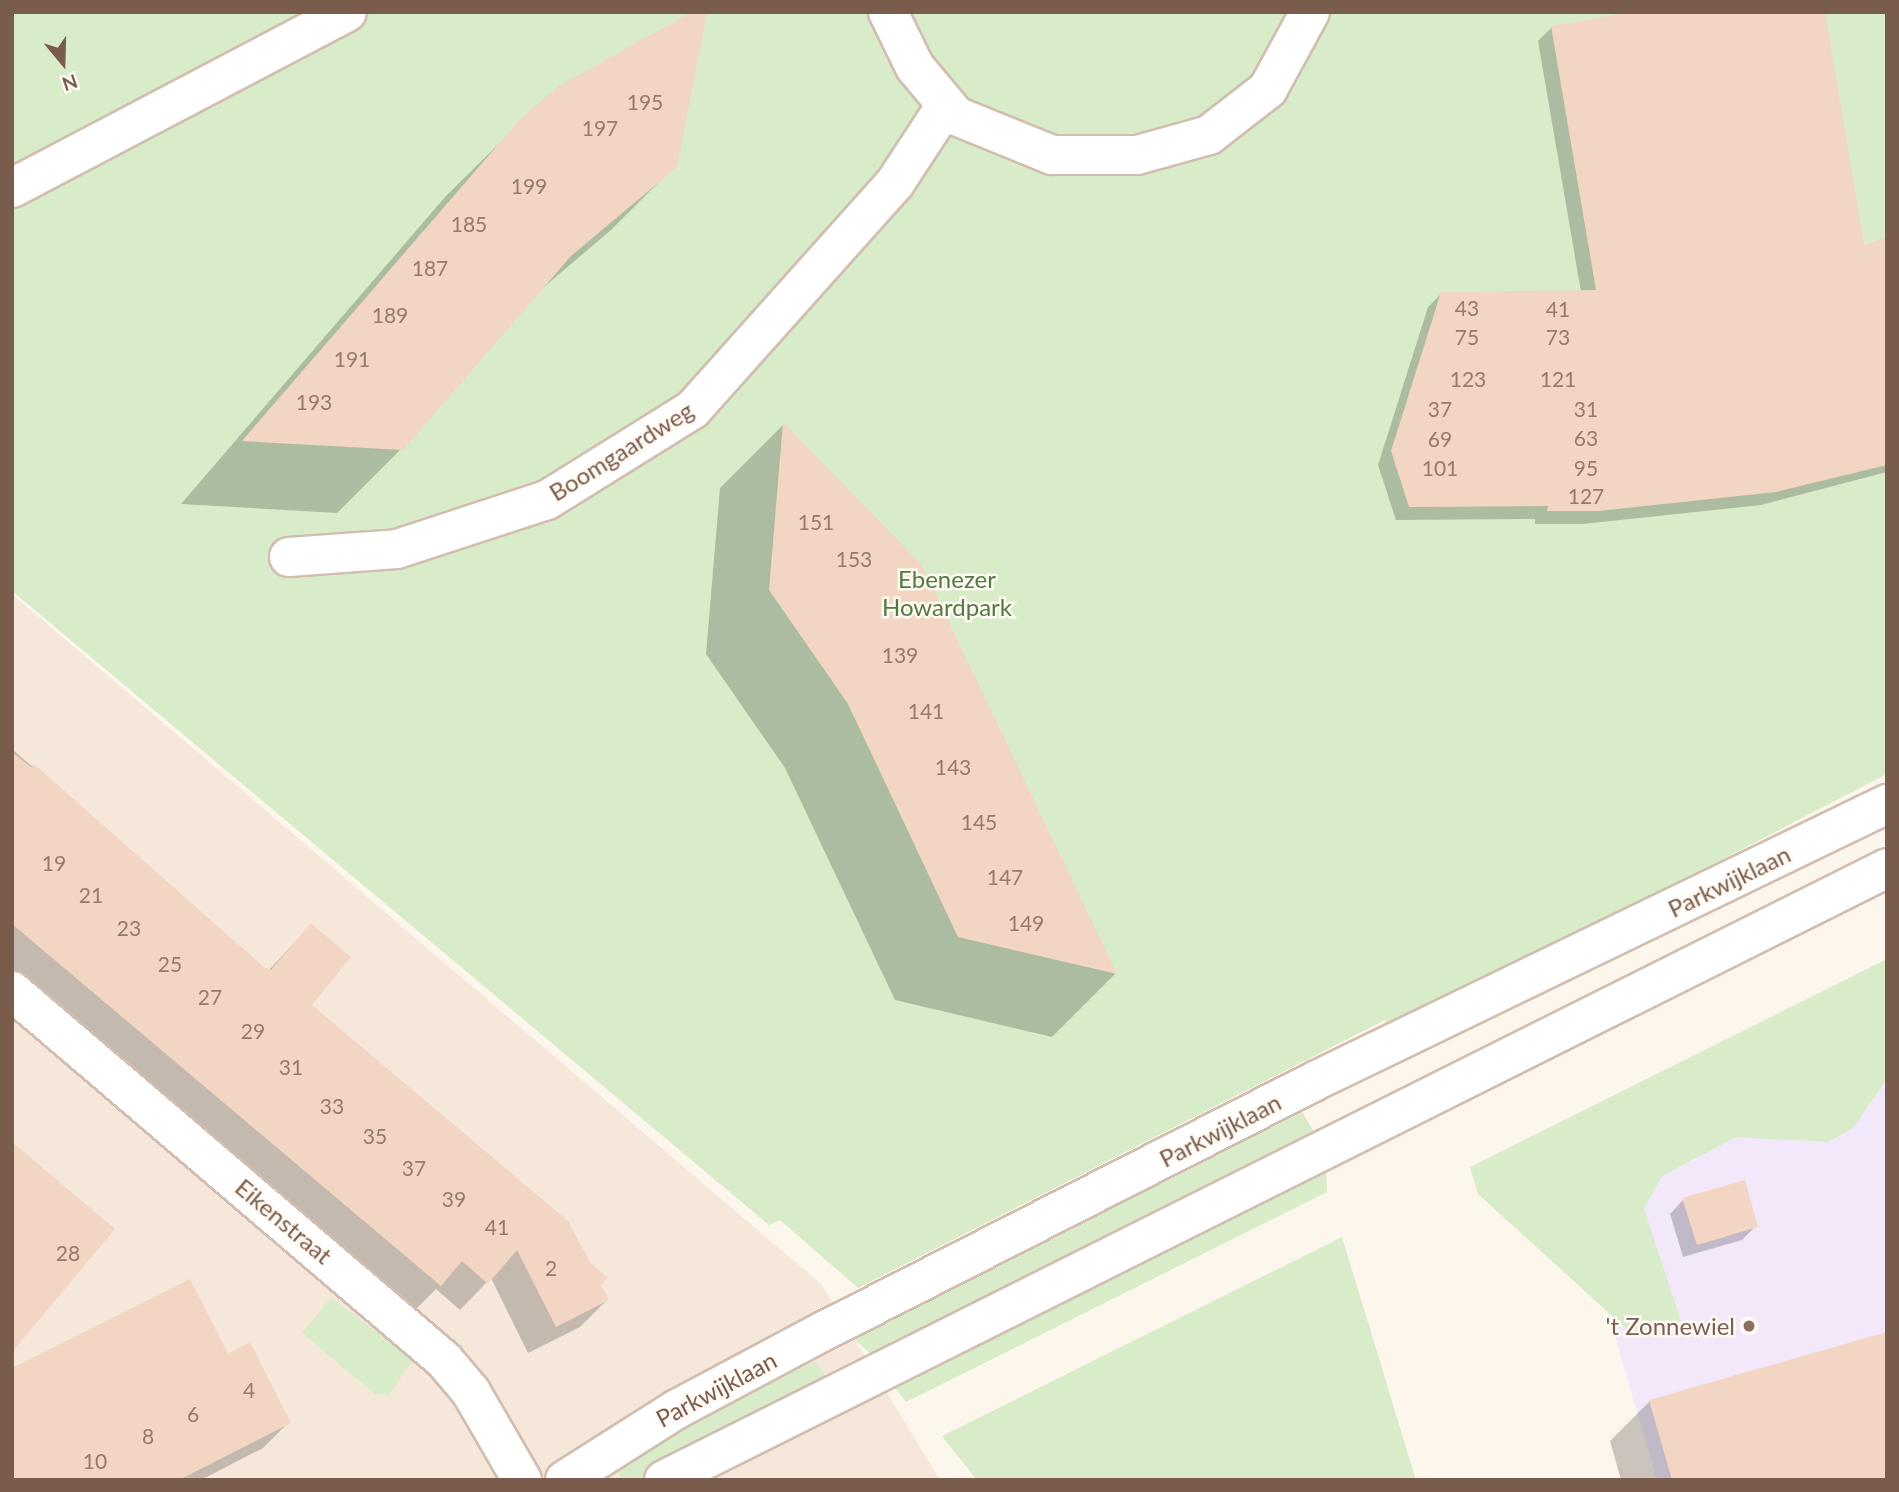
<!DOCTYPE html>
<html>
<head>
<meta charset="utf-8">
<style>
	body { margin:0 }
	#map { position:relative; width:1899px; height:1492px; overflow:hidden; background:#fdf6ec; font-family:Lato,sans-serif }
	div>[style] { position:absolute }
	.residential>* { inset:0; background:#f5e8da }
	.education>* { inset:0; background:#f3e8fa }
	.green>* { inset:0; background:#d8ecc9 }
	.shadow>* { inset:0; background:#0003 }
	.building>* { inset:0; background:#f3d5c3 }
	.roads { filter:drop-shadow(2px 0 #d1beb0) drop-shadow(-2px 0 #d1beb0) drop-shadow(0 2px #d1beb0) drop-shadow(0 -2px #d1beb0) }
	.minor>* { height:38px; margin:-19px; padding:0 19px; transform-origin:19px; border-radius:19px; background:#fff }
	.dots>* { width:19px; height:19px; translate:-50% -50%; box-sizing:border-box; border:4px solid #fffaf3; border-radius:50% }
	span { translate:-50% -50%; white-space:nowrap; text-align:center; line-height:1.15; -webkit-text-stroke:5px #fffaf3; paint-order:stroke }
	.number-label { font-size:21px; color:#987a6a }
	.number-label span { -webkit-text-stroke-width:0 }
	.street-label { font-size:24px; color:#7a5c4d }
	.park-label { font-size:24px; color:#537a41 }
	.education-label { font-size:24px; color:#785e54 }
	.right { translate:-100% -50%; text-align:right }
	.frame { position:absolute; inset:0; border:14px solid #7a5c4d; pointer-events:none }
	.north { position:absolute; left:28px; top:28px; width:70px; height:70px; -webkit-text-stroke:5px #fffaf3; paint-order:stroke; rotate:161deg; font-size:19px; font-weight:700; line-height:28px; text-align:center; color:#7a5c4d }
	.north::after { content:''; display:block; margin:auto; width:24px; height:32px; background:#7a5c4d; clip-path:polygon(50% 0,100% 100%,50% 72%,0 100%) }
</style>
</head>
<body>
<div id="map">
	<div class="residential">
		<div style="clip-path:polygon(12px 594px,821px 1284px,940px 1480px,12px 1480px)"></div>
	</div>
	<div class="education">
		<div style="clip-path:polygon(1887px 1056px,1887px 1480px,1657px 1480px,1567px 1171px)"></div>
	</div>
	<div class="green">
		<div style="clip-path:polygon(12px 12px,1887px 12px,1887px 774px,1388px 1033px,1385px 1020px,858px 1288px,780px 1220px,769px 1225px,12px 591px)"></div>
		<div style="clip-path:polygon(1887px 959px,1887px 1079px,1853px 1128px,1828px 1142px,1736px 1137px,1662px 1176px,1644px 1209px,1681px 1321px,1631px 1333px,1478px 1194px,1470px 1167px)"></div>
		<div style="clip-path:polygon(1302px 1112px,1314px 1132px,876px 1359px,853px 1338px)"></div>
		<div style="clip-path:polygon(1326px 1170px,1327px 1192px,906px 1402px,895px 1387px)"></div>
		<div style="clip-path:polygon(1342px 1237px,1416px 1480px,977px 1480px,942px 1436px)"></div>
		<div style="clip-path:polygon(331px 1298px,413px 1359px,389px 1395px,375px 1394px,302px 1333px)"></div>
		<div style="clip-path:polygon(816px 1362px,829px 1381px,636px 1480px,622px 1480px,614px 1467px,759px 1387px)"></div>
	</div>
	<div class="shadow">
		<div style="clip-path:polygon(695px 12px,675px 166px,611px 230px,537px 293px,401px 449px,337px 513px,181px 504px,445px 197px,546px 97px)"></div>
		<div style="clip-path:polygon(1552px 27px,1863px 247px,1887px 239px,1887px 472px,1761px 505px,1583px 524px,1535px 524px,1535px 519px,1396px 520px,1378px 465px,1428px 307px,1442px 293px,1581px 292px,1538px 41px)"></div>
		<div style="clip-path:polygon(783px 425px,920px 565px,1115px 974px,1052px 1037px,895px 1000px,785px 768px,706px 654px,720px 488px)"></div>
		<div style="clip-path:polygon(12px 749px,268px 971px,311px 925px,309px 1005px,588px 1263px,607px 1300px,580px 1327px,528px 1353px,491px 1278px,460px 1310px,436px 1289px,413px 1312px,12px 974px)"></div>
		<div style="clip-path:polygon(1683px 1200px,1756px 1226px,1742px 1240px,1683px 1257px,1670px 1214px)"></div>
		<div style="clip-path:polygon(227px 1356px,289px 1422px,263px 1448px,201px 1480px,12px 1480px)"></div>
		<div style="clip-path:polygon(1650px 1401px,1887px 1480px,1621px 1480px,1610px 1441px)"></div>
	</div>
	<div class="building">
		<div style="clip-path:polygon(692px 12px,707px 12px,677px 167px,571px 256px,403px 450px,242px 441px,521px 118px,559px 86px)"></div>
		<div style="clip-path:polygon(1632px 12px,1825px 12px,1864px 245px,1887px 237px,1887px 465px,1776px 492px,1598px 511px,1547px 511px,1548px 506px,1409px 507px,1391px 451px,1441px 292px,1596px 290px,1551px 26px)"></div>
		<div style="clip-path:polygon(783px 422px,921px 564px,1117px 974px,958px 937px,848px 704px,769px 590px)"></div>
		<div style="clip-path:polygon(12px 752px,31px 767px,34px 764px,264px 967px,271px 970px,311px 923px,351px 957px,312px 1005px,568px 1221px,590px 1262px,608px 1278px,601px 1285px,609px 1300px,556px 1327px,517px 1250px,488px 1284px,462px 1261px,441px 1286px,12px 924px)"></div>
		<div style="clip-path:polygon(12px 1142px,115px 1229px,12px 1352px)"></div>
		<div style="clip-path:polygon(1745px 1180px,1758px 1227px,1697px 1245px,1682px 1198px)"></div>
		<div style="clip-path:polygon(190px 1279px,228px 1354px,250px 1342px,291px 1423px,179px 1480px,12px 1480px,12px 1368px)"></div>
		<div style="clip-path:polygon(1887px 1332px,1887px 1480px,1672px 1480px,1649px 1400px)"></div>
	</div>
	<div class="roads">
		<div class="minor">
			<div style="left:888px;top:12px;width:61px;rotate:63.9deg"></div>
			<div style="left:915px;top:67px;width:64px;rotate:50.1deg"></div>
			<div style="left:956px;top:116px;width:104px;rotate:22.1deg"></div>
			<div style="left:1052px;top:155px;width:85px"></div>
			<div style="left:1137px;top:155px;width:75px;rotate:-15.5deg"></div>
			<div style="left:1209px;top:135px;width:75px;rotate:-37.9deg"></div>
			<div style="left:1268px;top:89px;width:88px;rotate:-61.4deg"></div>
			<div style="left:12px;top:188px;width:378px;rotate:-27.7deg"></div>
			<div style="left:289px;top:557px;width:108px;rotate:-4.2deg"></div>
			<div style="left:397px;top:549px;width:158px;rotate:-18.1deg"></div>
			<div style="left:547px;top:500px;width:172px;rotate:-31.9deg"></div>
			<div style="left:693px;top:409px;width:303px;rotate:-48.2deg"></div>
			<div style="left:895px;top:183px;width:93px;rotate:-56.8deg"></div>
			<div style="left:12px;top:991px;width:568px;rotate:40.5deg"></div>
			<div style="left:444px;top:1360px;width:42px;rotate:49.8deg"></div>
			<div style="left:471px;top:1392px;width:102px;rotate:59.9deg"></div>
			<div style="left:565px;top:1480px;width:133px;rotate:-32.4deg"></div>
			<div style="left:677px;top:1409px;width:164px;rotate:-28deg"></div>
			<div style="left:822px;top:1332px;width:553px;rotate:-26.98deg"></div>
			<div style="left:1315px;top:1081px;width:636px;rotate:-25.84deg"></div>
			<div style="left:664px;top:1480px;width:1368px;rotate:-26.58deg"></div>
		</div>
	</div>
	<div class="dots">
		<div style="left:1749px;top:1326px;background:#8d6e63"></div>
	</div>
	<div class="number-label">
		<span style="left:645px;top:102px">195</span>
		<span style="left:600px;top:128px">197</span>
		<span style="left:529px;top:186px">199</span>
		<span style="left:469px;top:224px">185</span>
		<span style="left:430px;top:268px">187</span>
		<span style="left:1467px;top:308px">43</span>
		<span style="left:1558px;top:309px">41</span>
		<span style="left:390px;top:315px">189</span>
		<span style="left:1467px;top:337px">75</span>
		<span style="left:1558px;top:337px">73</span>
		<span style="left:352px;top:359px">191</span>
		<span style="left:1468px;top:379px">123</span>
		<span style="left:1558px;top:379px">121</span>
		<span style="left:314px;top:402px">193</span>
		<span style="left:1440px;top:409px">37</span>
		<span style="left:1586px;top:409px">31</span>
		<span style="left:1586px;top:438px">63</span>
		<span style="left:1440px;top:439px">69</span>
		<span style="left:1440px;top:468px">101</span>
		<span style="left:1586px;top:468px">95</span>
		<span style="left:1586px;top:496px">127</span>
		<span style="left:816px;top:522px">151</span>
		<span style="left:854px;top:559px">153</span>
		<span style="left:900px;top:655px">139</span>
		<span style="left:926px;top:711px">141</span>
		<span style="left:953px;top:767px">143</span>
		<span style="left:979px;top:822px">145</span>
		<span style="left:54px;top:863px">19</span>
		<span style="left:1005px;top:877px">147</span>
		<span style="left:91px;top:895px">21</span>
		<span style="left:1026px;top:923px">149</span>
		<span style="left:129px;top:928px">23</span>
		<span style="left:170px;top:964px">25</span>
		<span style="left:210px;top:997px">27</span>
		<span style="left:253px;top:1031px">29</span>
		<span style="left:291px;top:1067px">31</span>
		<span style="left:332px;top:1106px">33</span>
		<span style="left:375px;top:1136px">35</span>
		<span style="left:414px;top:1168px">37</span>
		<span style="left:454px;top:1199px">39</span>
		<span style="left:497px;top:1227px">41</span>
		<span style="left:68px;top:1253px">28</span>
		<span style="left:551px;top:1268px">2</span>
		<span style="left:249px;top:1390px">4</span>
		<span style="left:193px;top:1414px">6</span>
		<span style="left:148px;top:1436px">8</span>
		<span style="left:95px;top:1461px">10</span>
	</div>
	<div class="street-label">
		<span style="left:621px;top:451px;rotate:-32deg">Boomgaardweg</span>
		<span style="left:1729px;top:881px;rotate:-26deg">Parkwijklaan</span>
		<span style="left:1220px;top:1130px;rotate:-27deg">Parkwijklaan</span>
		<span style="left:284px;top:1221px;rotate:40deg">Eikenstraat</span>
		<span style="left:716px;top:1389px;rotate:-28deg">Parkwijklaan</span>
	</div>
	<div class="park-label">
		<span style="left:947px;top:593px">Ebenezer<br>Howardpark</span>
	</div>
	<div class="education-label">
		<span class="right" style="left:1735px;top:1326px">'t Zonnewiel</span>
	</div>
	<div class="frame"></div>
	<div class="north">N</div>
</div>
</body>
</html>
